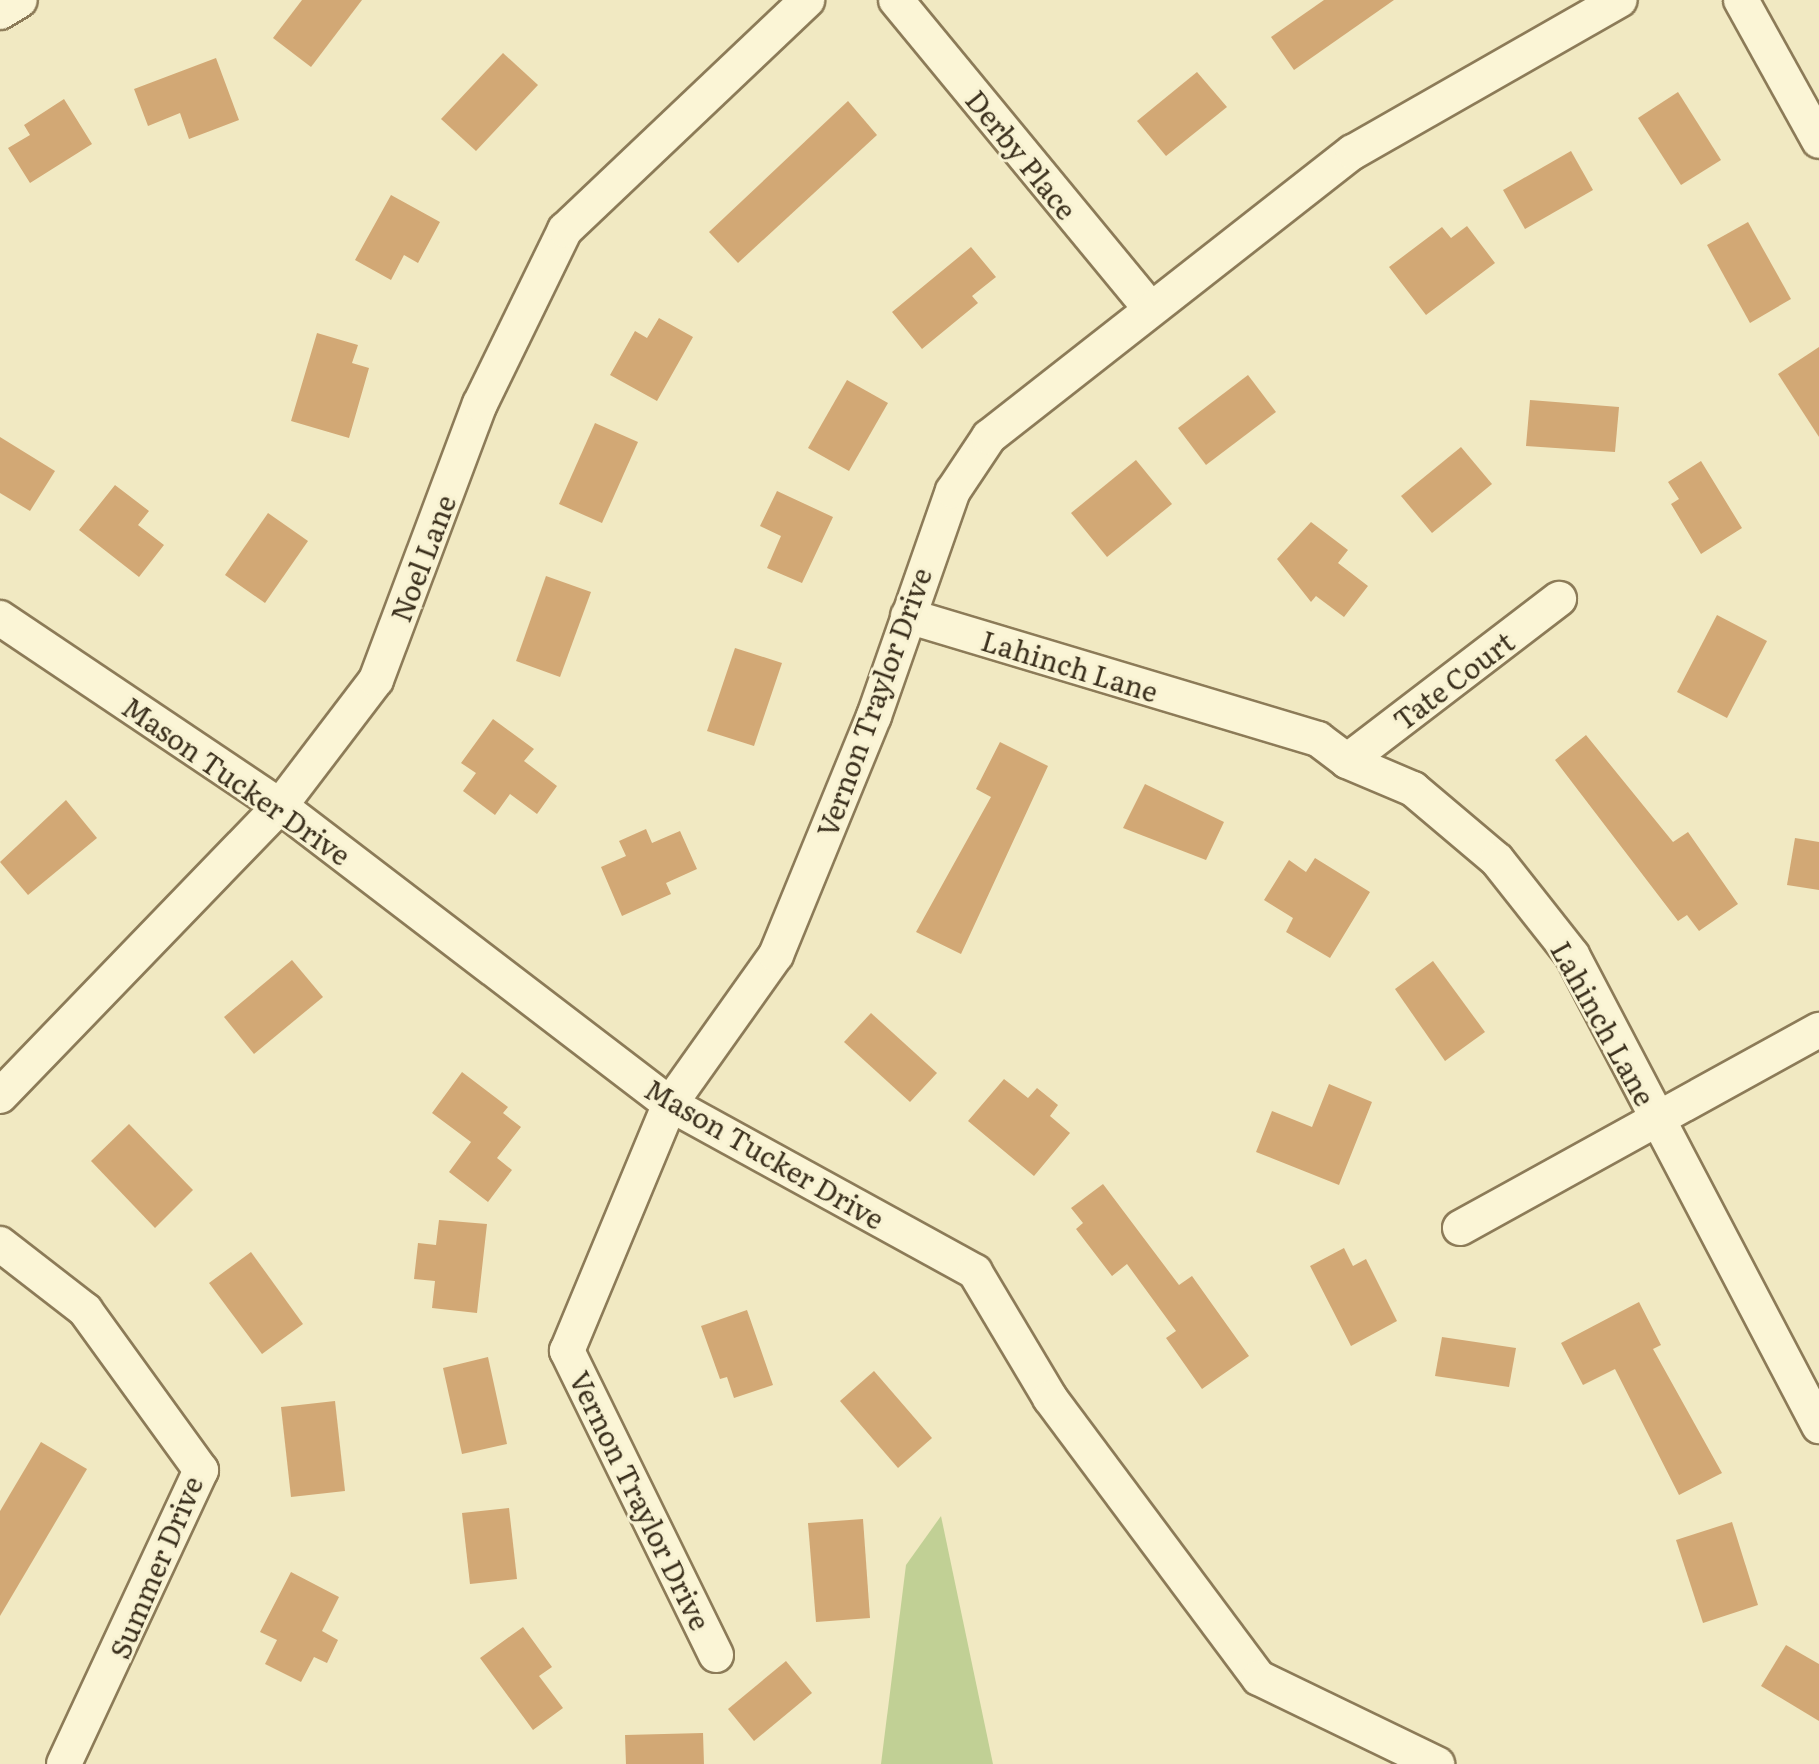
<!DOCTYPE html>
<html>
<head>
<meta charset="utf-8">
<style>
	body { margin:0 }
	#map { position:relative; width:1819px; height:1764px; overflow:hidden; background:#f1e9c2; font-family:Literata,serif }
	div>[style] { position:absolute }
	.green>* { inset:0; background:#c1d095 }
	.building>* { inset:0; background:#d2a875 }
	.roads { filter:drop-shadow(2px 0 #8c7b58) drop-shadow(-2px 0 #8c7b58) drop-shadow(0 2px #8c7b58) drop-shadow(0 -2px #8c7b58) }
	.minor>* { height:34px; margin:-17px; padding:0 17px; transform-origin:17px; border-radius:17px; background:#fbf5d6 }
	span { translate:-50% -50%; white-space:nowrap; text-align:center; line-height:1.15; -webkit-text-stroke:6px #f8f2d2; paint-order:stroke }
	.street-label { font-size:28px; color:#3b301d }
</style>
</head>
<body>
<div id="map">
	<div class="green">
		<div style="clip-path:polygon(941px 1516px,993px 1764px,881px 1764px,906px 1565px)"></div>
	</div>
	<div class="building">
		<div style="clip-path:polygon(302px 0,362px 0,311px 67px,273px 38px)"></div>
		<div style="clip-path:polygon(1324px 0,1394px 0,1294px 70px,1271px 37px)"></div>
		<div style="clip-path:polygon(503px 53px,538px 85px,476px 151px,441px 119px)"></div>
		<div style="clip-path:polygon(216px 58px,239px 120px,189px 139px,180px 113px,148px 126px,134px 89px)"></div>
		<div style="clip-path:polygon(1197px 72px,1227px 107px,1166px 156px,1137px 121px)"></div>
		<div style="clip-path:polygon(1678px 92px,1721px 160px,1681px 185px,1638px 118px)"></div>
		<div style="clip-path:polygon(64px 99px,92px 144px,30px 183px,8px 148px,30px 135px,24px 125px)"></div>
		<div style="clip-path:polygon(848px 101px,877px 135px,738px 263px,709px 232px)"></div>
		<div style="clip-path:polygon(1571px 151px,1593px 190px,1525px 229px,1503px 190px)"></div>
		<div style="clip-path:polygon(391px 195px,440px 222px,418px 263px,404px 255px,391px 280px,355px 260px)"></div>
		<div style="clip-path:polygon(1748px 222px,1791px 299px,1750px 323px,1707px 245px)"></div>
		<div style="clip-path:polygon(1467px 226px,1495px 263px,1426px 315px,1389px 267px,1442px 227px,1451px 238px)"></div>
		<div style="clip-path:polygon(971px 247px,996px 277px,972px 296px,978px 303px,922px 349px,892px 312px)"></div>
		<div style="clip-path:polygon(659px 318px,693px 337px,657px 401px,610px 375px,635px 331px,647px 338px)"></div>
		<div style="clip-path:polygon(317px 333px,358px 345px,352px 363px,369px 368px,349px 438px,291px 421px)"></div>
		<div style="clip-path:polygon(1819px 347px,1819px 437px,1778px 374px)"></div>
		<div style="clip-path:polygon(1248px 375px,1276px 412px,1206px 465px,1178px 428px)"></div>
		<div style="clip-path:polygon(847px 380px,888px 403px,849px 471px,808px 448px)"></div>
		<div style="clip-path:polygon(1530px 400px,1619px 407px,1615px 452px,1526px 446px)"></div>
		<div style="clip-path:polygon(595px 423px,638px 442px,602px 523px,559px 504px)"></div>
		<div style="clip-path:polygon(0 437px,55px 471px,30px 511px,0 493px)"></div>
		<div style="clip-path:polygon(1461px 447px,1492px 484px,1432px 533px,1401px 496px)"></div>
		<div style="clip-path:polygon(1136px 460px,1172px 504px,1107px 557px,1071px 513px)"></div>
		<div style="clip-path:polygon(1701px 461px,1742px 528px,1701px 554px,1671px 504px,1679px 499px,1668px 482px)"></div>
		<div style="clip-path:polygon(115px 485px,149px 511px,138px 525px,164px 545px,139px 577px,79px 530px)"></div>
		<div style="clip-path:polygon(777px 491px,833px 517px,802px 583px,767px 568px,781px 536px,760px 526px)"></div>
		<div style="clip-path:polygon(268px 513px,308px 541px,265px 603px,225px 575px)"></div>
		<div style="clip-path:polygon(1311px 522px,1348px 550px,1338px 563px,1368px 586px,1344px 617px,1316px 596px,1311px 602px,1277px 559px)"></div>
		<div style="clip-path:polygon(546px 576px,591px 592px,560px 677px,516px 661px)"></div>
		<div style="clip-path:polygon(1717px 615px,1767px 641px,1727px 718px,1677px 692px)"></div>
		<div style="clip-path:polygon(735px 648px,782px 663px,754px 746px,707px 731px)"></div>
		<div style="clip-path:polygon(493px 719px,534px 749px,524px 761px,557px 786px,537px 814px,510px 794px,495px 815px,463px 791px,476px 773px,461px 763px)"></div>
		<div style="clip-path:polygon(1586px 735px,1673px 842px,1688px 832px,1738px 904px,1699px 931px,1687px 915px,1678px 921px,1555px 760px)"></div>
		<div style="clip-path:polygon(1000px 742px,1048px 766px,961px 954px,916px 932px,991px 797px,976px 789px)"></div>
		<div style="clip-path:polygon(1145px 784px,1224px 822px,1206px 860px,1123px 828px)"></div>
		<div style="clip-path:polygon(66px 800px,97px 838px,28px 895px,0 862px)"></div>
		<div style="clip-path:polygon(646px 829px,652px 843px,680px 831px,697px 869px,666px 883px,671px 894px,622px 916px,601px 867px,626px 856px,619px 841px)"></div>
		<div style="clip-path:polygon(1795px 838px,1819px 842px,1819px 890px,1787px 885px)"></div>
		<div style="clip-path:polygon(1315px 858px,1370px 892px,1330px 958px,1286px 932px,1293px 918px,1264px 900px,1289px 860px,1306px 872px)"></div>
		<div style="clip-path:polygon(292px 960px,323px 997px,254px 1054px,224px 1017px)"></div>
		<div style="clip-path:polygon(1433px 961px,1485px 1032px,1445px 1061px,1395px 989px)"></div>
		<div style="clip-path:polygon(871px 1013px,937px 1073px,910px 1102px,844px 1042px)"></div>
		<div style="clip-path:polygon(462px 1072px,508px 1107px,503px 1113px,521px 1127px,497px 1158px,512px 1170px,488px 1202px,449px 1172px,471px 1142px,432px 1113px)"></div>
		<div style="clip-path:polygon(1004px 1079px,1028px 1098px,1037px 1088px,1058px 1105px,1050px 1116px,1070px 1133px,1034px 1176px,968px 1121px)"></div>
		<div style="clip-path:polygon(1329px 1084px,1372px 1102px,1339px 1185px,1256px 1152px,1272px 1111px,1312px 1127px)"></div>
		<div style="clip-path:polygon(129px 1124px,193px 1190px,155px 1228px,91px 1161px)"></div>
		<div style="clip-path:polygon(1103px 1184px,1179px 1285px,1192px 1276px,1249px 1356px,1202px 1389px,1166px 1338px,1176px 1331px,1127px 1264px,1112px 1276px,1076px 1229px,1083px 1223px,1071px 1208px)"></div>
		<div style="clip-path:polygon(439px 1220px,487px 1224px,477px 1313px,432px 1308px,435px 1281px,414px 1279px,418px 1243px,436px 1245px)"></div>
		<div style="clip-path:polygon(1344px 1248px,1353px 1266px,1366px 1259px,1397px 1321px,1351px 1346px,1310px 1266px)"></div>
		<div style="clip-path:polygon(251px 1252px,303px 1324px,262px 1354px,209px 1283px)"></div>
		<div style="clip-path:polygon(1639px 1302px,1661px 1345px,1653px 1349px,1722px 1473px,1679px 1495px,1615px 1369px,1583px 1385px,1561px 1343px)"></div>
		<div style="clip-path:polygon(747px 1310px,773px 1385px,734px 1398px,727px 1377px,720px 1379px,701px 1326px)"></div>
		<div style="clip-path:polygon(1442px 1337px,1516px 1348px,1509px 1387px,1435px 1376px)"></div>
		<div style="clip-path:polygon(488px 1357px,507px 1444px,462px 1454px,443px 1368px)"></div>
		<div style="clip-path:polygon(874px 1371px,932px 1438px,898px 1468px,840px 1401px)"></div>
		<div style="clip-path:polygon(335px 1401px,345px 1491px,291px 1497px,281px 1407px)"></div>
		<div style="clip-path:polygon(41px 1442px,87px 1469px,0 1616px,0 1511px)"></div>
		<div style="clip-path:polygon(509px 1508px,517px 1579px,470px 1584px,462px 1513px)"></div>
		<div style="clip-path:polygon(863px 1519px,870px 1618px,816px 1622px,808px 1523px)"></div>
		<div style="clip-path:polygon(1732px 1522px,1758px 1605px,1703px 1623px,1676px 1540px)"></div>
		<div style="clip-path:polygon(291px 1572px,339px 1597px,322px 1631px,338px 1640px,327px 1663px,314px 1657px,301px 1682px,265px 1664px,277px 1640px,260px 1632px)"></div>
		<div style="clip-path:polygon(523px 1627px,552px 1667px,539px 1676px,563px 1708px,533px 1730px,480px 1658px)"></div>
		<div style="clip-path:polygon(1786px 1645px,1819px 1664px,1819px 1721px,1761px 1686px)"></div>
		<div style="clip-path:polygon(786px 1661px,812px 1693px,754px 1741px,728px 1709px)"></div>
		<div style="clip-path:polygon(703px 1733px,704px 1764px,626px 1764px,625px 1735px)"></div>
	</div>
	<div class="roads">
		<div class="minor">
			<div style="left:896px;top:0;width:398px;rotate:50.5deg"></div>
			<div style="left:1741px;top:0;width:161px;rotate:61deg"></div>
			<div style="left:0;top:12px;width:23px;rotate:-31deg"></div>
			<div style="left:908px;top:616px;width:428px;rotate:16.7deg"></div>
			<div style="left:1318px;top:739px;width:36px;rotate:37deg"></div>
			<div style="left:1347px;top:761px;width:72px;rotate:23deg"></div>
			<div style="left:1413px;top:789px;width:110px;rotate:40.2deg"></div>
			<div style="left:1497px;top:860px;width:121px;rotate:51.7deg"></div>
			<div style="left:1572px;top:955px;width:532px;rotate:62.33deg"></div>
			<div style="left:0;top:618px;width:337px;rotate:33.9deg"></div>
			<div style="left:280px;top:806px;width:491px;rotate:37.4deg"></div>
			<div style="left:670px;top:1104px;width:348px;rotate:28.8deg"></div>
			<div style="left:975px;top:1272px;width:147px;rotate:59.2deg"></div>
			<div style="left:1050px;top:1398px;width:349px;rotate:53.3deg"></div>
			<div style="left:1259px;top:1678px;width:198px;rotate:25.8deg"></div>
			<div style="left:1347px;top:761px;width:267px;rotate:-37.4deg"></div>
			<div style="left:0;top:1096px;width:403px;rotate:-46deg"></div>
			<div style="left:280px;top:806px;width:158px;rotate:-52.7deg"></div>
			<div style="left:376px;top:680px;width:295px;rotate:-69.4deg"></div>
			<div style="left:480px;top:404px;width:194px;rotate:-64deg"></div>
			<div style="left:565px;top:230px;width:334px;rotate:-43.5deg"></div>
			<div style="left:1460px;top:1228px;width:410px;rotate:-28.9deg"></div>
			<div style="left:0;top:1244px;width:108px;rotate:37.8deg"></div>
			<div style="left:85px;top:1310px;width:198px;rotate:54.1deg"></div>
			<div style="left:201px;top:1470px;width:324px;rotate:115deg"></div>
			<div style="left:716px;top:1655px;width:339px;rotate:-116.1deg"></div>
			<div style="left:567px;top:1351px;width:268px;rotate:-67.4deg"></div>
			<div style="left:670px;top:1104px;width:183px;rotate:-54.6deg"></div>
			<div style="left:776px;top:955px;width:258px;rotate:-67.7deg"></div>
			<div style="left:874px;top:716px;width:238px;rotate:-70.7deg"></div>
			<div style="left:953px;top:491px;width:65px;rotate:-56.3deg"></div>
			<div style="left:989px;top:437px;width:462px;rotate:-38.1deg"></div>
			<div style="left:1353px;top:152px;width:307px;rotate:-29.7deg"></div>
		</div>
	</div>
	<div class="street-label">
		<span style="left:1022px;top:154px;rotate:51deg">Derby Place</span>
		<span style="left:422px;top:558px;rotate:-69deg">Noel Lane</span>
		<span style="left:1070px;top:665px;rotate:17deg">Lahinch Lane</span>
		<span style="left:1453px;top:680px;rotate:-37deg">Tate Court</span>
		<span style="left:873px;top:702px;rotate:-70deg">Vernon Traylor Drive</span>
		<span style="left:237px;top:780px;rotate:35deg">Mason Tucker Drive</span>
		<span style="left:1604px;top:1023px;rotate:61deg">Lahinch Lane</span>
		<span style="left:765px;top:1153px;rotate:30deg">Mason Tucker Drive</span>
		<span style="left:641px;top:1500px;rotate:64deg">Vernon Traylor Drive</span>
		<span style="left:155px;top:1567px;rotate:-67deg">Summer Drive</span>
	</div>
</div>
</body>
</html>
